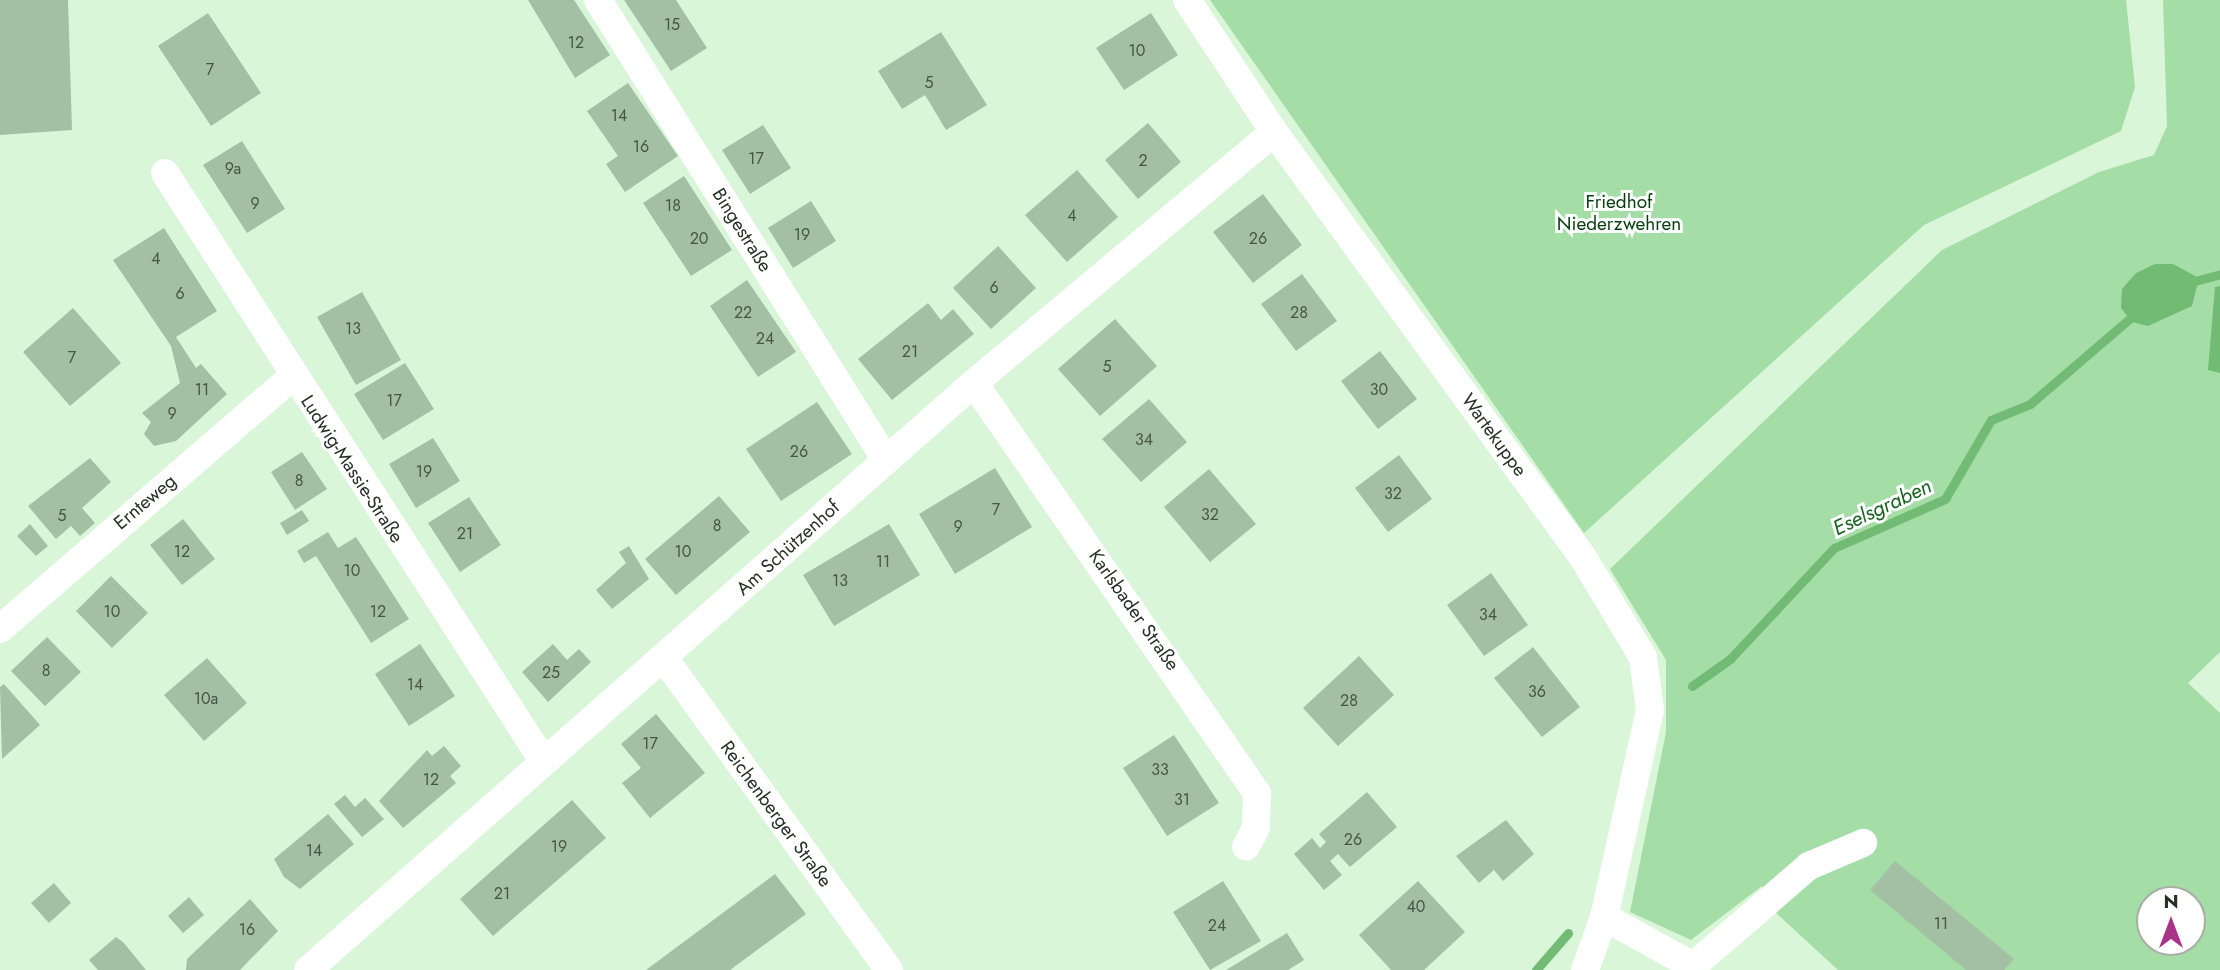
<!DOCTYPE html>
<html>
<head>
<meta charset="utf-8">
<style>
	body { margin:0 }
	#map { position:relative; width:2220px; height:970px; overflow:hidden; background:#d9f6d9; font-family:Jost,sans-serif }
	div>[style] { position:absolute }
	.green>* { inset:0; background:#a4dda5 }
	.water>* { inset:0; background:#72bb74 }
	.stream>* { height:9px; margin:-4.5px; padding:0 4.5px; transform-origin:4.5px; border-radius:4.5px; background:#72bb74 }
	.building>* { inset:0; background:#a4c0a4 }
	.minor>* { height:28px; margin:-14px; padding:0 14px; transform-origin:14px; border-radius:14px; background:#fff }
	span { translate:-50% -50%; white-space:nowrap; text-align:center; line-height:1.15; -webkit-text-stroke:6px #fff; paint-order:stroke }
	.number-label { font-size:16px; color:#465546 }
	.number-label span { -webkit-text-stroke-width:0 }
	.park-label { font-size:19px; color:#073e0f }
	.street-label { font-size:19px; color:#263126 }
	.water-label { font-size:21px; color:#186421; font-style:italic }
	.north { position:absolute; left:2136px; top:886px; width:70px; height:70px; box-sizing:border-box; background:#fff; border:2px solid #a8ada8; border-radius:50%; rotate:0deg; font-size:19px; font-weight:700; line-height:28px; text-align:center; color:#263126 }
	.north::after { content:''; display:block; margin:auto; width:24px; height:32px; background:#aa338a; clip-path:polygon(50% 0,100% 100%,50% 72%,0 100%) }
</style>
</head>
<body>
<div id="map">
	<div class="green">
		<div style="clip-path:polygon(1210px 0,2126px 0,2135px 87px,2121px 131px,1924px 225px,1584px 533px)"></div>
		<div style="clip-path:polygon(evenodd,2163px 0,2220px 0,2220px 652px,2188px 683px,2220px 713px,2220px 970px,1838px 970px,1774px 911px,1762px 886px,1691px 940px,1630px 912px,1666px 732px,1666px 660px,1610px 569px,1942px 250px,2099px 172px,2154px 155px,2167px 126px,2163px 0,2150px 900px,2192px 900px,2192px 942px,2150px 942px,2150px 900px)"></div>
	</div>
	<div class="water">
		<div style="clip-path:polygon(2155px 264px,2173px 264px,2199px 278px,2192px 306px,2148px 326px,2132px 322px,2121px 308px,2122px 289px,2136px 273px)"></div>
		<div style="clip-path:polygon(2220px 286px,2220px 373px,2208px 370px,2215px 287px)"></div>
	</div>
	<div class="stream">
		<div style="left:2191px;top:282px;width:30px;rotate:-15deg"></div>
		<div style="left:1692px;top:686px;width:47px;rotate:-35.4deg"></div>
		<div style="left:1730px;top:659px;width:152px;rotate:-46.9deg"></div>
		<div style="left:1834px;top:548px;width:121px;rotate:-23.8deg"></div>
		<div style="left:1945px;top:499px;width:91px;rotate:-59.8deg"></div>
		<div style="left:1991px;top:420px;width:42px;rotate:-22.3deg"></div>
		<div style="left:2030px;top:404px;width:140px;rotate:-40.6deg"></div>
		<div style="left:1536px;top:970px;width:49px;rotate:-49.1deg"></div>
	</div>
	<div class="building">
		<div style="clip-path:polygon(0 0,68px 0,72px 130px,0 135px)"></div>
		<div style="clip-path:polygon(528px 0,574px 0,610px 55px,575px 78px)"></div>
		<div style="clip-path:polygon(624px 0,676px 0,707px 48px,671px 71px)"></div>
		<div style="clip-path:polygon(208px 13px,261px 93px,211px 126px,158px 46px)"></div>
		<div style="clip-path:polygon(1151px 13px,1178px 55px,1124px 90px,1096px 48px)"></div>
		<div style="clip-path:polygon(941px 32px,987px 105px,946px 130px,925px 95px,902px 109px,878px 71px)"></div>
		<div style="clip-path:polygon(628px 83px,678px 156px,625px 192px,606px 164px,618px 156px,587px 111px)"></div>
		<div style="clip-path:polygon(1148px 123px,1181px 162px,1138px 199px,1105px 160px)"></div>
		<div style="clip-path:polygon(763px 125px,791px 168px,750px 194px,722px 150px)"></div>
		<div style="clip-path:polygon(242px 141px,285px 209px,247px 233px,203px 165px)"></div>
		<div style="clip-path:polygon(1077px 170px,1118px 217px,1067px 262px,1025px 215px)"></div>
		<div style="clip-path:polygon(684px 176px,732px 250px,691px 276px,643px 203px)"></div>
		<div style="clip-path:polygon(1263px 194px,1302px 245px,1253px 283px,1213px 232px)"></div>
		<div style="clip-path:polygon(811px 201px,836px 241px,793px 268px,768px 228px)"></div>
		<div style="clip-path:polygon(164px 228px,217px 311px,176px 337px,196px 368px,201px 364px,227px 394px,176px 441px,154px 446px,144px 434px,151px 422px,142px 413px,180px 383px,171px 346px,113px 260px)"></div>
		<div style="clip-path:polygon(998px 246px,1036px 288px,991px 329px,953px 288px)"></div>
		<div style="clip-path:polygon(1302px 274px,1337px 321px,1296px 351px,1261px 304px)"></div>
		<div style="clip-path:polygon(747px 280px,796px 352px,758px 377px,710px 306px)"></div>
		<div style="clip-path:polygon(362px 292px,401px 360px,356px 385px,317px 317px)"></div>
		<div style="clip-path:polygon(928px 303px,941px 320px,953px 309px,974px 334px,892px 400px,858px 359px)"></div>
		<div style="clip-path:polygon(73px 308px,121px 363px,70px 406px,23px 352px)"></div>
		<div style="clip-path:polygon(1115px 319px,1157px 366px,1100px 416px,1058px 369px)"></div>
		<div style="clip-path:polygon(1380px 351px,1417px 399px,1378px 429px,1341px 381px)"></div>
		<div style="clip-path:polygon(405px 363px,434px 409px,383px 440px,354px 394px)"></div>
		<div style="clip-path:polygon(1149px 399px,1187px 442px,1141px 482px,1102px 439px)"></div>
		<div style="clip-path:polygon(817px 402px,852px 454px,781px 501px,746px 449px)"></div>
		<div style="clip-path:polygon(433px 438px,460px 481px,416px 508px,389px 464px)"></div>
		<div style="clip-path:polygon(302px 452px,327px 489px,295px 510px,271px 472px)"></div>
		<div style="clip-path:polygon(1399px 455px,1432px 499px,1388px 532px,1355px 488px)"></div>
		<div style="clip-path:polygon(90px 458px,111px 482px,82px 508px,95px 523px,80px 536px,71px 526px,56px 539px,28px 506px)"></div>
		<div style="clip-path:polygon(995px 468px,1032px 527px,955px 574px,919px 514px)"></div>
		<div style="clip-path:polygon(1209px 469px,1256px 524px,1210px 562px,1164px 507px)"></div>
		<div style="clip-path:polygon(719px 496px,750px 532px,676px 595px,645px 559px)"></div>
		<div style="clip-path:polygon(469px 497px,501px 545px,460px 572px,428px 523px)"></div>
		<div style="clip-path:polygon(302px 510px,309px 521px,287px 535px,280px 523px)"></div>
		<div style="clip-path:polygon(183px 519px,215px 559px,182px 585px,150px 545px)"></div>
		<div style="clip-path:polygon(30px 524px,48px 546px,36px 556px,17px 536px)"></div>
		<div style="clip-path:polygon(889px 524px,920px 575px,834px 626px,803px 575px)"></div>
		<div style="clip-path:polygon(328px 532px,338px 548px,356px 537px,409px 619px,371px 643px,316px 556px,304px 563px,297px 551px)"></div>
		<div style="clip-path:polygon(629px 546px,649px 579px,612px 609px,596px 590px,626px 563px,619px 552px)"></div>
		<div style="clip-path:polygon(1491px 573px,1528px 625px,1484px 656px,1447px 605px)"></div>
		<div style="clip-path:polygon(111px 576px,148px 613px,112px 648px,76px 611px)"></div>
		<div style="clip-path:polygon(47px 637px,81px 672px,45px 706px,11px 671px)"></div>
		<div style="clip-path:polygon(420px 644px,455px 696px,409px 726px,375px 674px)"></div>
		<div style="clip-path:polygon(553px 644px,567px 660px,579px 649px,591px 662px,548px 702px,522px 672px)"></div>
		<div style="clip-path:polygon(1533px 647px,1580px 707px,1542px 737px,1494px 678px)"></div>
		<div style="clip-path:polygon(1359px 656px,1394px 695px,1338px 746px,1303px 708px)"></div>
		<div style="clip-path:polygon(207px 658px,247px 703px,204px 741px,164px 695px)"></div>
		<div style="clip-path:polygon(4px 684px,40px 725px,2px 759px,0 687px)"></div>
		<div style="clip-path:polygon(656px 714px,705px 773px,650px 818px,622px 783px,641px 768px,621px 744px)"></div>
		<div style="clip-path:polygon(1174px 735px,1219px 803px,1167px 836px,1123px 768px)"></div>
		<div style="clip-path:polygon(444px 746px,461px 766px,450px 776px,456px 783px,403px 828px,379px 801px,427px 750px,432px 756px)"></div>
		<div style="clip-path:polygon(1367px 792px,1397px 827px,1350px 867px,1338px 854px,1330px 861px,1342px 875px,1324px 890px,1294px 854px,1312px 838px,1320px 848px,1326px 842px,1319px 834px)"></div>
		<div style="clip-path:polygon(345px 795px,355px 807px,365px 798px,384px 819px,362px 837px,334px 804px)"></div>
		<div style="clip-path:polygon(572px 800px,606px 838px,493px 936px,460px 899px)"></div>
		<div style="clip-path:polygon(328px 814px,354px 844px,300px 889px,284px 877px,274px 859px)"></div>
		<div style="clip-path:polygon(1506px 820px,1534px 854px,1503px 881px,1494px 870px,1479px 883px,1456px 856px)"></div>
		<div style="clip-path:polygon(1895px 861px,2014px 959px,2004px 970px,1966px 970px,1870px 890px)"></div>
		<div style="clip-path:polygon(775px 874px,806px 914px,730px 970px,646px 970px)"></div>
		<div style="clip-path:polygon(1223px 881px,1261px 941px,1210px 970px,1173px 912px)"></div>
		<div style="clip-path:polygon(1418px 881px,1465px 932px,1424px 970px,1391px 970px,1359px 935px)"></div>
		<div style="clip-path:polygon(54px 883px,71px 903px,49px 923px,31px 903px)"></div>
		<div style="clip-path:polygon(189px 897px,204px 915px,183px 933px,168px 916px)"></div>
		<div style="clip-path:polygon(250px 899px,278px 931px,240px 970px,186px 970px,187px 959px)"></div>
		<div style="clip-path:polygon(1287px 933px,1304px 960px,1288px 970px,1226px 970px)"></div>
		<div style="clip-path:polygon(116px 937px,123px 942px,146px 970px,98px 970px,89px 960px)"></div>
	</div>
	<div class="minor">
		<div style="left:598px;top:0;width:543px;rotate:57.95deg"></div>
		<div style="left:1187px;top:0;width:158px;rotate:56.6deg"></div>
		<div style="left:1274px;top:132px;width:528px;rotate:54.02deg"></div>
		<div style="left:1584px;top:559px;width:114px;rotate:59deg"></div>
		<div style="left:1643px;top:657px;width:53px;rotate:82.5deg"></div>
		<div style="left:1650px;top:710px;width:212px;rotate:102.5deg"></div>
		<div style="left:1604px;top:917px;width:56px;rotate:109.7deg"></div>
		<div style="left:165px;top:173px;width:700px;rotate:57.24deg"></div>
		<div style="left:974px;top:383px;width:498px;rotate:55.4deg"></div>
		<div style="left:1257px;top:793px;width:35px;rotate:92deg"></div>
		<div style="left:1256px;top:828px;width:21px;rotate:118deg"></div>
		<div style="left:0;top:629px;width:386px;rotate:-40.8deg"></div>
		<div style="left:664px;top:658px;width:385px;rotate:54.2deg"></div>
		<div style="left:1604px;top:917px;width:102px;rotate:28.8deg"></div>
		<div style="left:1693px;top:966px;width:153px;rotate:-40.8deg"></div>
		<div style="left:1809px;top:866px;width:59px;rotate:-23.1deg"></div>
		<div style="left:308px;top:970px;width:888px;rotate:-41.39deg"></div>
		<div style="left:974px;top:383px;width:391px;rotate:-39.9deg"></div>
	</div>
	<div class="number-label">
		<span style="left:672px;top:25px">15</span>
		<span style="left:576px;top:43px">12</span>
		<span style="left:1137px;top:51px">10</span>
		<span style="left:210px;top:70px">7</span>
		<span style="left:929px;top:83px">5</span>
		<span style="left:619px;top:116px">14</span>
		<span style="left:641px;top:147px">16</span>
		<span style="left:756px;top:159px">17</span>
		<span style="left:1143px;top:161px">2</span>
		<span style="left:233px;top:169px">9a</span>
		<span style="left:255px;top:204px">9</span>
		<span style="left:673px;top:206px">18</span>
		<span style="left:1072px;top:216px">4</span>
		<span style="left:802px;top:235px">19</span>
		<span style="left:699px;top:239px">20</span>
		<span style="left:1258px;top:239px">26</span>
		<span style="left:156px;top:259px">4</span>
		<span style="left:994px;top:288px">6</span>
		<span style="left:180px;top:294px">6</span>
		<span style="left:743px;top:313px">22</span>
		<span style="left:1299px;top:313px">28</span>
		<span style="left:353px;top:329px">13</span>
		<span style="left:765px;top:339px">24</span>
		<span style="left:910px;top:352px">21</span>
		<span style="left:72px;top:358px">7</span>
		<span style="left:1107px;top:367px">5</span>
		<span style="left:202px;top:390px">11</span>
		<span style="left:1379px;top:390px">30</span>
		<span style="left:394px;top:401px">17</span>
		<span style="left:172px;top:414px">9</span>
		<span style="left:1144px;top:440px">34</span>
		<span style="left:799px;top:452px">26</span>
		<span style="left:424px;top:472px">19</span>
		<span style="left:299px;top:481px">8</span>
		<span style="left:1393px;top:494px">32</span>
		<span style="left:996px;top:510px">7</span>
		<span style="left:1210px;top:515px">32</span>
		<span style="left:62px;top:516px">5</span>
		<span style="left:717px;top:526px">8</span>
		<span style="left:958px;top:527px">9</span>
		<span style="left:465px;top:534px">21</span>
		<span style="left:182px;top:552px">12</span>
		<span style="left:683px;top:552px">10</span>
		<span style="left:883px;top:562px">11</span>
		<span style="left:352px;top:571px">10</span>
		<span style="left:840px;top:581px">13</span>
		<span style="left:112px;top:612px">10</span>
		<span style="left:378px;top:612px">12</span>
		<span style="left:1488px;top:615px">34</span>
		<span style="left:46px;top:671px">8</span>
		<span style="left:551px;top:673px">25</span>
		<span style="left:415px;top:685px">14</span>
		<span style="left:1537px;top:692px">36</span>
		<span style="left:206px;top:699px">10a</span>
		<span style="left:1349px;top:701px">28</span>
		<span style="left:650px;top:744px">17</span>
		<span style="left:1160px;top:770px">33</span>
		<span style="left:431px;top:780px">12</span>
		<span style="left:1182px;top:800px">31</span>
		<span style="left:1353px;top:840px">26</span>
		<span style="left:559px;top:847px">19</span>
		<span style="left:314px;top:851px">14</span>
		<span style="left:502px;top:894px">21</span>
		<span style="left:1416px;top:907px">40</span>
		<span style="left:1941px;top:924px">11</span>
		<span style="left:1217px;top:926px">24</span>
		<span style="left:247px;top:930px">16</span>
	</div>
	<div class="park-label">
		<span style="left:1619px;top:213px">Friedhof<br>Niederzwehren</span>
	</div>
	<div class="street-label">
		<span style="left:742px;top:230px;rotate:58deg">Bingestraße</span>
		<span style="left:1494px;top:435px;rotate:54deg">Wartekuppe</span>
		<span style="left:352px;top:469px;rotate:57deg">Ludwig-Massie-Straße</span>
		<span style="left:145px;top:502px;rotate:-40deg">Ernteweg</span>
		<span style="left:788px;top:548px;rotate:-42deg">Am Schützenhof</span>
		<span style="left:1134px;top:610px;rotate:55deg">Karlsbader Straße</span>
		<span style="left:776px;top:814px;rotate:54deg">Reichenberger Straße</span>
	</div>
	<div class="water-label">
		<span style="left:1882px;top:507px;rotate:-25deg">Eselsgraben</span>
	</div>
	<div class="north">N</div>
</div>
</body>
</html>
